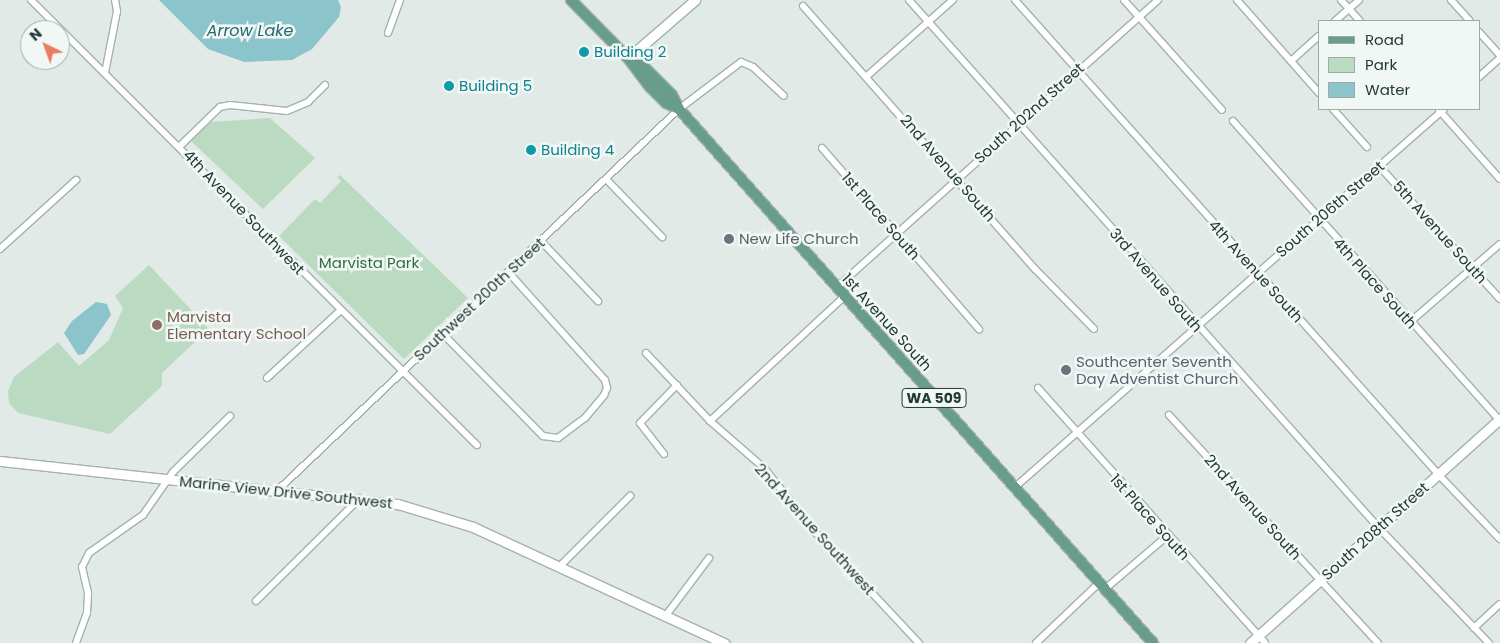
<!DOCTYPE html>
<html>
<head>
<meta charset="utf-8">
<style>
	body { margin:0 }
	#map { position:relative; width:1500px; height:643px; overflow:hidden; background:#e1eae6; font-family:Poppins,sans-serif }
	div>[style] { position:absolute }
	.green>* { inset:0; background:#bbdac2 }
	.water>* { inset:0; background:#8cc4cc }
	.roads { filter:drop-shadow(1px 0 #a4b2ad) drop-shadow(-1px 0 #a4b2ad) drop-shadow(0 1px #a4b2ad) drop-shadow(0 -1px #a4b2ad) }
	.street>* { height:6px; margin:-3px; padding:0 3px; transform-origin:3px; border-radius:3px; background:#fff }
	.secondary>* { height:9px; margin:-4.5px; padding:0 4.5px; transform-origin:4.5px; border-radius:4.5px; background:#fff }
	.primary>* { height:10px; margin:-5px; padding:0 5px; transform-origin:5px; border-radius:5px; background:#689d8e }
	.dots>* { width:14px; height:14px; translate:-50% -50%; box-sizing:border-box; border:2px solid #f1f7f4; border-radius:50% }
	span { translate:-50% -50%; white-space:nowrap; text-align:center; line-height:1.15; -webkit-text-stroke:5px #f1f7f4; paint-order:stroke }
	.shield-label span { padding:1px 4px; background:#f1f7f4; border:1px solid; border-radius:4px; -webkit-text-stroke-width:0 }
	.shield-label { font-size:14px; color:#223a33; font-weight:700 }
	.culture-label { font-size:15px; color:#0d838f }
	.left { translate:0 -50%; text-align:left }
	.street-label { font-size:15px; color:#223a33 }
	.worship-label { font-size:15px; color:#5b616d }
	.park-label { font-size:15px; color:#306d46 }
	.education-label { font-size:15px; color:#785e54 }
	.water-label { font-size:16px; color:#216671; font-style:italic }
	.legend { position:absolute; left:1318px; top:20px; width:162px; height:90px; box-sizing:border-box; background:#f1f7f4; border:1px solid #9eaba7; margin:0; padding:6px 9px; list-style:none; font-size:15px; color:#223a33 }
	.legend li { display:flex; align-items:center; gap:10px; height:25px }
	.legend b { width:25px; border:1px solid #9eaba7 }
	.north { position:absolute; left:20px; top:20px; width:50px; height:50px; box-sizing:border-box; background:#f1f7f4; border:1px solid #9eaba7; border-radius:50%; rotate:318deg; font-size:14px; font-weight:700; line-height:20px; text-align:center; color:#223a33 }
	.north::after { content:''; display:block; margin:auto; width:18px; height:22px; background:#e87e61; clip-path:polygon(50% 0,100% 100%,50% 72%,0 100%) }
</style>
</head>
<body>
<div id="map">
	<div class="green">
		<div style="clip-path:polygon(270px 118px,315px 158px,263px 209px,191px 141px,211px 122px)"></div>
		<div style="clip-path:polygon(340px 175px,468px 298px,404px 359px,279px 236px,315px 199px,320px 203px,341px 181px,337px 177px)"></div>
		<div style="clip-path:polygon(149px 265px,209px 329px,162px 373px,162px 386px,110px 434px,18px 413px,9px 403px,8px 391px,14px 377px,58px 342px,79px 366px,109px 340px,123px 308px,115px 296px)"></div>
	</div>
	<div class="water">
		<div style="clip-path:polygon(159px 0,338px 0,341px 7px,339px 17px,312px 49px,292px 60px,244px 62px,208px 49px)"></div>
		<div style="clip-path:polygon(96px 302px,107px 304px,111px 315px,84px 354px,78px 355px,64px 333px,72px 321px)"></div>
	</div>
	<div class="roads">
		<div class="street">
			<div style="left:31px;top:0;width:630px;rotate:44.94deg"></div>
			<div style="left:909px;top:0;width:707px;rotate:48.33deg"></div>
			<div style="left:1379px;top:528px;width:159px;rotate:46.3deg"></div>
			<div style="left:1015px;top:0;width:635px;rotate:48.25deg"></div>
			<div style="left:1438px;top:474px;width:90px;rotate:46.4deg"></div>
			<div style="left:1124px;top:0;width:147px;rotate:48.3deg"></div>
			<div style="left:1237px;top:0;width:124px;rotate:48.6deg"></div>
			<div style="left:1341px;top:0;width:28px;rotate:48deg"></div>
			<div style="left:1451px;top:0;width:28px;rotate:48deg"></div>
			<div style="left:803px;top:6px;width:351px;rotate:48.6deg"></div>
			<div style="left:1035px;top:269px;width:84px;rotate:45.5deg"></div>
			<div style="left:1335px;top:21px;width:32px;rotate:-41deg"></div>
			<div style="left:1479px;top:32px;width:31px;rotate:48deg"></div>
			<div style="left:388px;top:33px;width:35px;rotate:-70deg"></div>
			<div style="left:1291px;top:61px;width:38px;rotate:-42deg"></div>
			<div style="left:105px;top:73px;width:63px;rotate:-79deg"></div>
			<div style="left:117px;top:11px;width:11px;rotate:-100deg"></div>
			<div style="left:867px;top:76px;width:115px;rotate:-41.5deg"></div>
			<div style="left:1479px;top:77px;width:28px;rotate:-42deg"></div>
			<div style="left:1333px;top:109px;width:51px;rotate:48.2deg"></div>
			<div style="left:1439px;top:110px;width:92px;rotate:48.5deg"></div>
			<div style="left:1233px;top:121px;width:402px;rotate:48.3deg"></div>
			<div style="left:180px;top:146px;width:56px;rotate:-44.3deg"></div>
			<div style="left:220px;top:107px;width:10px;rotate:-11deg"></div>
			<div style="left:230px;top:105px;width:57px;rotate:6deg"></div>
			<div style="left:287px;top:111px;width:23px;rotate:-23deg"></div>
			<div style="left:308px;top:102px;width:24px;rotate:-45deg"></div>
			<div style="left:822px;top:148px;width:240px;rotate:49.1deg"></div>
			<div style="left:1379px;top:166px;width:180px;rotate:47.7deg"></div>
			<div style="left:606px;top:179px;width:81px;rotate:46deg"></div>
			<div style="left:541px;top:241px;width:83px;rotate:46.5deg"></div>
			<div style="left:0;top:249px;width:103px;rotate:-42.2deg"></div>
			<div style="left:836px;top:288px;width:432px;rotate:-41.8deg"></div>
			<div style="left:1410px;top:322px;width:119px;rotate:-40.9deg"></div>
			<div style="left:443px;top:334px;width:143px;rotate:45.6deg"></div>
			<div style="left:543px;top:436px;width:15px;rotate:8deg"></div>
			<div style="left:558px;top:438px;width:34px;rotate:-37deg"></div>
			<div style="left:585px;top:418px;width:30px;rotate:-50deg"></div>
			<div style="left:604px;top:395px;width:8px;rotate:-67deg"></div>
			<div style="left:607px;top:388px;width:8px;rotate:-104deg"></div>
			<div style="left:605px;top:380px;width:145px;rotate:-131.9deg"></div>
			<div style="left:646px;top:353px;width:93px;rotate:46.7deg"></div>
			<div style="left:710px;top:421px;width:72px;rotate:41deg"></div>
			<div style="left:764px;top:468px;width:82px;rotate:51.4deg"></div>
			<div style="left:815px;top:532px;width:152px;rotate:46.9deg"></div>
			<div style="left:267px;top:378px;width:100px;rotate:-42.6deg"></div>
			<div style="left:1038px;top:388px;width:341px;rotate:48.3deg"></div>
			<div style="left:1169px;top:415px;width:309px;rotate:47.5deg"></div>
			<div style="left:710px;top:421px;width:183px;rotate:-42.8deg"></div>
			<div style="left:664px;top:454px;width:39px;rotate:-128deg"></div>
			<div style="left:640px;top:423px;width:53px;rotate:-45.8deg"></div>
			<div style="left:1014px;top:488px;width:573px;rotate:-41.39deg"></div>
			<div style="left:279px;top:489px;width:552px;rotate:-43.53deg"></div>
			<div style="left:679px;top:109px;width:78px;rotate:-37.2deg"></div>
			<div style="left:741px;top:62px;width:13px;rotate:23deg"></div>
			<div style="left:753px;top:67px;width:42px;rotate:43.1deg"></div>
			<div style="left:561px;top:565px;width:98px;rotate:-45deg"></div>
			<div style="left:1105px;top:589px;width:82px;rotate:-40.5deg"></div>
			<div style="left:256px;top:601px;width:146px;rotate:-44.7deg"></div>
			<div style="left:667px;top:614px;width:70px;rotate:-53.1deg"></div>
			<div style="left:1474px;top:628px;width:35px;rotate:-43deg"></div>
			<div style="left:76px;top:643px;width:32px;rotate:-70deg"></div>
			<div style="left:87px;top:613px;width:20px;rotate:-87deg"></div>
			<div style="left:88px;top:593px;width:27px;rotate:-103deg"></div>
			<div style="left:82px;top:567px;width:16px;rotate:-63deg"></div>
			<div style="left:89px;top:553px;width:66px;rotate:-35.1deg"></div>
			<div style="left:143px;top:515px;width:52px;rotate:-55.1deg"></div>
			<div style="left:173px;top:472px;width:80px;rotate:-44.5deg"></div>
			<div style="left:1036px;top:643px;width:87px;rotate:-43.6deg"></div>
		</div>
		<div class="secondary">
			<div style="left:628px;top:58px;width:89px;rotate:-40.9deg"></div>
			<div style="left:0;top:461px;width:400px;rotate:6.2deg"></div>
			<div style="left:398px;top:504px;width:78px;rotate:17deg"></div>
			<div style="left:473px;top:527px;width:277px;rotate:24.8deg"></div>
			<div style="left:1250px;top:643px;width:336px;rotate:-41.9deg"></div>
		</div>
		<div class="primary">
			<div style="left:571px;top:0;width:81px;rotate:45.5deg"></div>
			<div style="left:628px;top:58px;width:36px;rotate:53deg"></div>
			<div style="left:650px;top:87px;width:23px;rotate:45deg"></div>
			<div style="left:666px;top:103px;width:14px;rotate:25deg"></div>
			<div style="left:628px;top:58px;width:9px;rotate:13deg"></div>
			<div style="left:637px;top:60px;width:49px;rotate:45deg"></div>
			<div style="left:672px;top:95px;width:16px;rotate:63deg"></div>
			<div style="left:679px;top:109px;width:714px;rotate:48.41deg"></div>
		</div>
	</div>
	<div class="dots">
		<div style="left:584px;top:52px;background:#0f9aa8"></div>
		<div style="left:449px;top:86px;background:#0f9aa8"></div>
		<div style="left:531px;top:150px;background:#0f9aa8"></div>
		<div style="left:729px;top:239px;background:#6b7280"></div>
		<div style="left:157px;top:325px;background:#8d6e63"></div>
		<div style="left:1066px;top:370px;background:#6b7280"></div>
	</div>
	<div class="shield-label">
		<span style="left:934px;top:398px">WA 509</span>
	</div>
	<div class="culture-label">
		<span class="left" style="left:594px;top:52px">Building 2</span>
		<span class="left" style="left:459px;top:86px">Building 5</span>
		<span class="left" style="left:541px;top:150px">Building 4</span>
	</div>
	<div class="street-label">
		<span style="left:1029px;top:113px;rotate:-42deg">South 202nd Street</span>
		<span style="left:948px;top:168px;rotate:49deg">2nd Avenue South</span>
		<span style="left:1330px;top:209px;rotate:-41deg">South 206th Street</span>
		<span style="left:244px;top:212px;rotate:46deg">4th Avenue Southwest</span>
		<span style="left:881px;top:216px;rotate:49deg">1st Place South</span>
		<span style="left:1440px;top:232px;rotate:48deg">5th Avenue South</span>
		<span style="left:1256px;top:271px;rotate:48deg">4th Avenue South</span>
		<span style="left:1156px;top:280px;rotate:49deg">3rd Avenue South</span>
		<span style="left:1375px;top:283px;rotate:48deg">4th Place South</span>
		<span style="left:479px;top:299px;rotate:-43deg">Southwest 200th Street</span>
		<span style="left:887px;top:322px;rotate:48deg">1st Avenue South</span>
		<span style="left:286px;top:492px;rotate:6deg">Marine View Drive Southwest</span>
		<span style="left:1253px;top:507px;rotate:48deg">2nd Avenue South</span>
		<span style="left:1150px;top:517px;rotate:48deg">1st Place South</span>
		<span style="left:815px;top:529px;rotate:48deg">2nd Avenue Southwest</span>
		<span style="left:1375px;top:531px;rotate:-42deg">South 208th Street</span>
	</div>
	<div class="worship-label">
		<span class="left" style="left:739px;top:239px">New Life Church</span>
		<span class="left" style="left:1076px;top:370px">Southcenter Seventh<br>Day Adventist Church</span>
	</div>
	<div class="park-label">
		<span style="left:369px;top:263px">Marvista Park</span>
	</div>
	<div class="education-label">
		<span class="left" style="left:167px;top:325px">Marvista<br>Elementary School</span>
	</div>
	<div class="water-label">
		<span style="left:250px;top:31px">Arrow Lake</span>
	</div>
	<ul class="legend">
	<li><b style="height:6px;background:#689d8e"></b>Road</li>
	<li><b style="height:14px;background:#bbdac2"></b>Park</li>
	<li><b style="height:14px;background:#8cc4cc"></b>Water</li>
	</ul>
	<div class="north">N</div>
</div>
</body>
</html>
